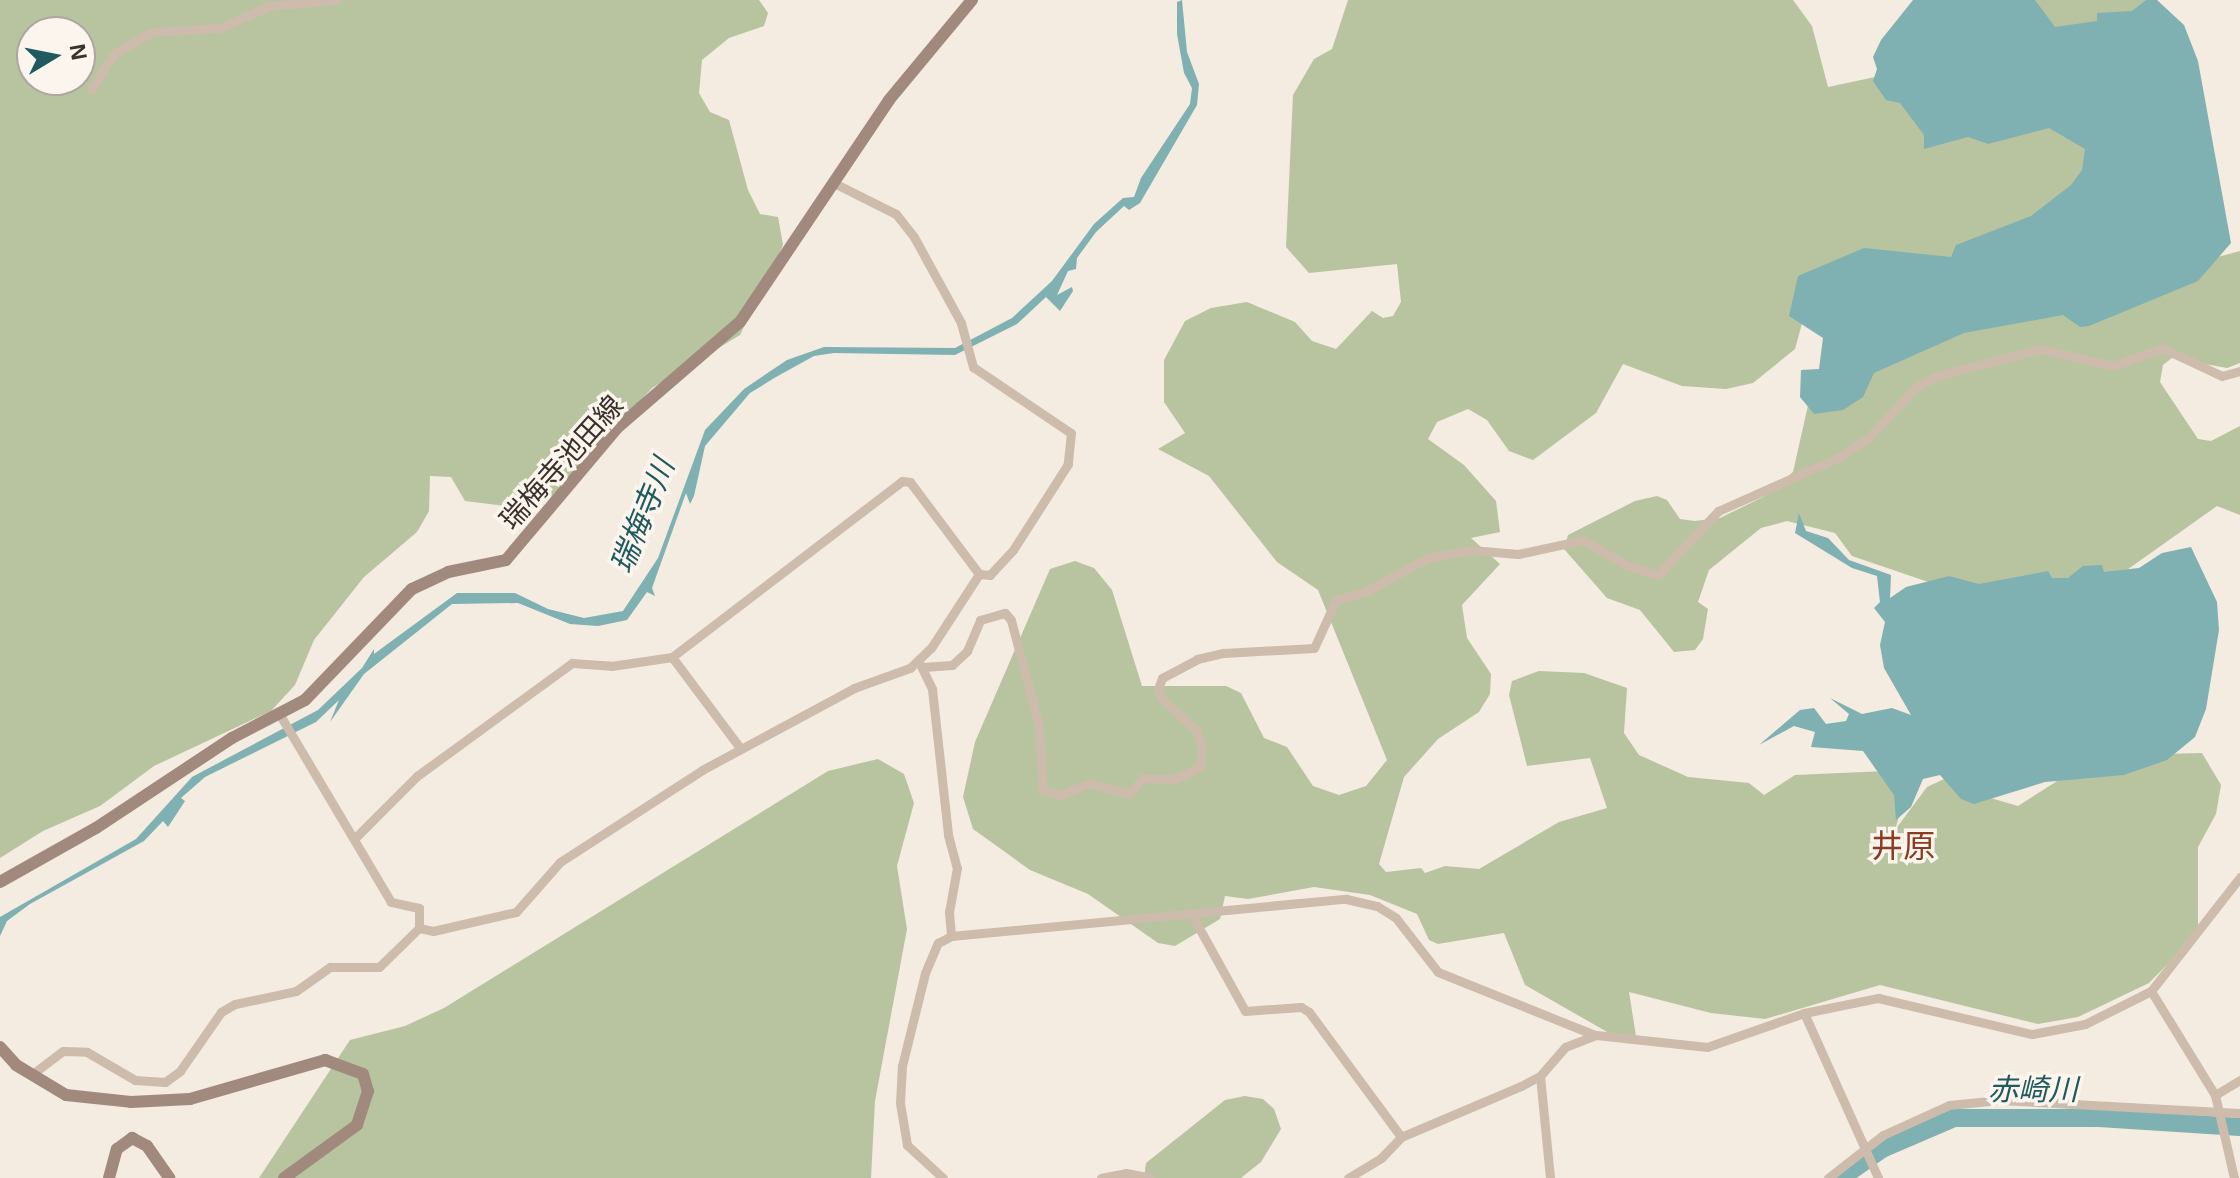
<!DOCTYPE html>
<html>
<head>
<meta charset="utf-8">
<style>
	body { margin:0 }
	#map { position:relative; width:2240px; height:1178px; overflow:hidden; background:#f4ebe1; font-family:Arial,"Noto Sans JP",sans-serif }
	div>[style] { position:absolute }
	.green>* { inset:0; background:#b8c4a0 }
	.water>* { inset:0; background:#7fb0b2 }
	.river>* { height:18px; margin:-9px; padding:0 9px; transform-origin:9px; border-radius:9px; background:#7fb0b2 }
	.minor>* { height:9px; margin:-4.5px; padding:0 4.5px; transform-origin:4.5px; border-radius:4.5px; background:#cdbbac }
	.secondary>* { height:12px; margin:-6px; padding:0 6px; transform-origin:6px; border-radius:6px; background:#a18a7d }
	span { translate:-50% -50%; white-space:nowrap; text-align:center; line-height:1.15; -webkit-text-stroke:7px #fbf5ee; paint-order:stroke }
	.street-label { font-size:28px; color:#3b302b }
	.water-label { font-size:30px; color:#1f5a5e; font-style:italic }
	.quarter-label { font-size:32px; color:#8c3b22 }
	.north { position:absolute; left:16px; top:16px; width:80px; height:80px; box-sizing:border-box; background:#fbf5ee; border:2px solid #aea6a0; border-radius:50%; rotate:80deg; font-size:22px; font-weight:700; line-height:32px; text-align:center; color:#3b302b }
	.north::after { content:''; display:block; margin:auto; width:28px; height:36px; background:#1f5a5e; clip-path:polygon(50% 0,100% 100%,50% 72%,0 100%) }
</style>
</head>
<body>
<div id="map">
	<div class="green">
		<div style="clip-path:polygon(evenodd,0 0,759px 0,768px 13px,764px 26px,729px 38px,702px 60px,699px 93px,710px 112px,729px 120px,748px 190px,760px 214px,778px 217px,783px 245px,740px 335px,652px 388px,551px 500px,515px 507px,465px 501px,451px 477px,430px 476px,429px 511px,417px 532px,364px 577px,314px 640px,295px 685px,271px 711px,154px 766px,100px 806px,43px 831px,0 858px,0 0,32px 32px,80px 32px,80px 80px,32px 80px,32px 32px)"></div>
		<div style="clip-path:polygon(1348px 0,1793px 0,1812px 26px,1828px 87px,1894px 73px,2069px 118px,2098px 153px,2080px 199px,1961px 270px,1812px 287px,1795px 349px,1753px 383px,1726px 389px,1682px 386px,1623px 364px,1596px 413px,1533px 460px,1509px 451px,1487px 420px,1468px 409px,1437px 422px,1428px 439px,1464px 465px,1496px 501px,1500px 532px,1471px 538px,1500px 564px,1462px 605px,1467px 638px,1491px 674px,1490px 694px,1479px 712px,1438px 739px,1404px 777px,1379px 864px,1386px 872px,1421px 868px,1425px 873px,1445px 866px,1479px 869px,1559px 822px,1607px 808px,1590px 758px,1527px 766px,1509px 695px,1512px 681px,1539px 671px,1584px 673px,1627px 688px,1624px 733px,1639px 755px,1688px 777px,1749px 783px,1764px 795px,1795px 775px,1886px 771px,1903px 803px,1895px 830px,1927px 787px,1955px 774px,1970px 792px,2018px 806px,2065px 776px,2163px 754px,2202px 753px,2221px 785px,2216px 814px,2198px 847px,2198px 926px,2192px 939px,2149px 983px,2078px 1017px,2038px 1024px,1880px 985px,1765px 1019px,1711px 1013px,1629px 992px,1636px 1036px,1609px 1033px,1525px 985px,1504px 933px,1438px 944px,1429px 940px,1417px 914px,1370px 895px,1314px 887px,1248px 899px,1225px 896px,1220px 919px,1175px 946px,1158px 943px,1088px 894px,1030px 870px,973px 829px,963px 797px,975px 742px,1050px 569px,1075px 561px,1094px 568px,1112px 590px,1142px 686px,1226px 686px,1241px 693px,1264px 738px,1287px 747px,1313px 786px,1339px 795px,1366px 786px,1387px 760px,1318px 590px,1277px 562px,1209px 476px,1158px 449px,1185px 433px,1164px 402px,1164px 360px,1185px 321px,1211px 308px,1247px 302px,1295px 322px,1312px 341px,1336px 349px,1372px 311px,1383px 318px,1393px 316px,1401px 302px,1397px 264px,1309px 273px,1286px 247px,1293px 95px,1314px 59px,1332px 49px)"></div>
		<div style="clip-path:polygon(2019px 0,2152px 0,2149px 6px,2076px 32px,2044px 27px)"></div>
		<div style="clip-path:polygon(2240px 251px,2240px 363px,2227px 368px,2172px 358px,2163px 365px,2160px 382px,2198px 439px,2211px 441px,2240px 426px,2240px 515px,2217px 506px,2100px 589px,1943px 587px,1852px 556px,1835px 533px,1787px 521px,1761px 528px,1709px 570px,1698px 602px,1708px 609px,1703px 639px,1695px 650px,1674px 652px,1640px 610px,1607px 598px,1564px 549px,1568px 535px,1635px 501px,1657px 496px,1667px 500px,1680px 519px,1695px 521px,1720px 518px,1763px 497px,1793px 472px,1811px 392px,1939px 332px)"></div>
		<div style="clip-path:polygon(878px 759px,904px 774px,914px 803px,897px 866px,907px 929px,875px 1101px,871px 1178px,259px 1178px,350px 1040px,405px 1026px,444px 1008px,828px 771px)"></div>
		<div style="clip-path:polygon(1245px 1096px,1263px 1099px,1274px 1109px,1281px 1129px,1261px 1162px,1241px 1178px,1144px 1178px,1146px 1163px,1225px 1100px)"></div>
	</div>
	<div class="water">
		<div style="clip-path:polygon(1182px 0,1187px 52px,1199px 84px,1197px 105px,1140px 203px,1129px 210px,1124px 206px,1096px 232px,1077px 258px,1076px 269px,1068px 271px,1057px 295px,1072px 287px,1073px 291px,1060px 311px,1046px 297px,1017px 324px,955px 355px,834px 353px,814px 356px,776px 377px,750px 393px,705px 446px,694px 496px,690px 504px,686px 493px,652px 588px,655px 596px,647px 592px,627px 620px,598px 626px,570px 624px,518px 603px,452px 604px,364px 674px,330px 722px,339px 700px,316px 722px,205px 777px,181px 798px,185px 801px,168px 827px,163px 821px,144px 841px,30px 904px,7px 921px,0 936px,0 917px,136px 839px,192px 777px,318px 710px,362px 668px,374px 649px,374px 654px,457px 593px,515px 593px,548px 609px,584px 618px,623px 611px,658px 558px,705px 430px,744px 389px,787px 360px,824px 347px,955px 348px,1012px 318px,1052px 281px,1094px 224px,1123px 198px,1134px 197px,1141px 178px,1190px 104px,1192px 88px,1184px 73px,1177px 34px,1177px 2px)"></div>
		<div style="clip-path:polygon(1913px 0,2035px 0,2055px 27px,2097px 21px,2097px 13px,2132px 11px,2146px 0,2157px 0,2184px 25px,2198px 61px,2231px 243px,2198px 281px,2089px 326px,2080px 327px,2063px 315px,1964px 333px,1874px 373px,1863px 397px,1843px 410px,1814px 414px,1800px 397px,1801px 370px,1819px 369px,1823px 338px,1789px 316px,1798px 276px,1864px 248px,1951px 257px,1956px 245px,2031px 216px,2071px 185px,2082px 170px,2085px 149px,2049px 128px,1988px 144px,1968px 137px,1924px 149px,1924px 135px,1900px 103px,1886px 100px,1873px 81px,1877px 69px,1873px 57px,1881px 40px)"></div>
		<div style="clip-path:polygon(1799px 513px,1806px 531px,1828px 538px,1849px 560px,1891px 575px,1890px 598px,1906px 587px,1949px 576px,1979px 584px,2048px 571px,2052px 578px,2068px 578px,2083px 566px,2102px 565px,2104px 572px,2139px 568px,2162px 553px,2191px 547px,2217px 602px,2219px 630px,2206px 709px,2195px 737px,2167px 760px,2124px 775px,2045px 782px,1974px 804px,1961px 799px,1940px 775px,1923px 779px,1911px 807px,1896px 820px,1894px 795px,1863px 751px,1811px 747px,1815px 732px,1794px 726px,1759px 745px,1800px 710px,1814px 708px,1826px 724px,1846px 721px,1849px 714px,1830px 698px,1862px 714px,1892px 708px,1911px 715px,1884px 668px,1880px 645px,1885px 622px,1874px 608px,1880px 602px,1877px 576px,1852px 568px,1795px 533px)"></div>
	</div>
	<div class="river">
		<div style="left:1841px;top:1178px;width:50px;rotate:-35.3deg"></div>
		<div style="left:1882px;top:1149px;width:78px;rotate:-23.3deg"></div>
		<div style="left:1954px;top:1118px;width:145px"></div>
		<div style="left:2099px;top:1118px;width:141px;rotate:3.7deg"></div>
	</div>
	<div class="minor">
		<div style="left:91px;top:90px;width:43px;rotate:-57.4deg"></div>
		<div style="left:114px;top:54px;width:44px;rotate:-30.1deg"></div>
		<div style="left:152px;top:32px;width:68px;rotate:-3.4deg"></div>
		<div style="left:220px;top:28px;width:54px;rotate:-24.2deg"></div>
		<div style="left:269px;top:6px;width:68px;rotate:-5deg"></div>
		<div style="left:834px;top:183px;width:69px;rotate:26.6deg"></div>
		<div style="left:896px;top:214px;width:29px;rotate:52deg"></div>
		<div style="left:914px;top:237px;width:98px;rotate:61.3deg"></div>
		<div style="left:961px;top:323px;width:46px;rotate:74.7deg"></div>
		<div style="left:973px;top:367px;width:118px;rotate:34deg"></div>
		<div style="left:1071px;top:433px;width:31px;rotate:96deg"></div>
		<div style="left:1068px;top:464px;width:102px;rotate:122.6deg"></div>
		<div style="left:1013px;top:550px;width:34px;rotate:133deg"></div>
		<div style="left:990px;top:575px;width:11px;rotate:-175deg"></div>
		<div style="left:672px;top:657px;width:114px;rotate:53.2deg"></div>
		<div style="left:920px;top:664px;width:28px;rotate:64deg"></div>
		<div style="left:932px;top:689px;width:147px;rotate:83.7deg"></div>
		<div style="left:948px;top:835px;width:34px;rotate:75deg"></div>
		<div style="left:957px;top:868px;width:45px;rotate:100.3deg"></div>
		<div style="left:949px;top:912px;width:24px;rotate:85deg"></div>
		<div style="left:923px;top:667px;width:29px;rotate:-4deg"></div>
		<div style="left:952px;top:665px;width:21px;rotate:-43deg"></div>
		<div style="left:967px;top:651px;width:34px;rotate:-67deg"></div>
		<div style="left:980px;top:620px;width:26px;rotate:-16deg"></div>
		<div style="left:1005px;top:613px;width:9px;rotate:49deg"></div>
		<div style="left:1011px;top:620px;width:111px;rotate:75.3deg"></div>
		<div style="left:1039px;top:727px;width:63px;rotate:86.4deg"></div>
		<div style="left:1043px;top:790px;width:19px;rotate:16deg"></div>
		<div style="left:1061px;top:795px;width:30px;rotate:-23deg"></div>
		<div style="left:1089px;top:783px;width:41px;rotate:15.4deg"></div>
		<div style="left:1129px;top:794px;width:21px;rotate:-49deg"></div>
		<div style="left:1143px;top:778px;width:33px;rotate:2deg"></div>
		<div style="left:1176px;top:779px;width:27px;rotate:-27deg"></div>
		<div style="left:1200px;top:767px;width:20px;rotate:-84deg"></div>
		<div style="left:1202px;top:747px;width:18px;rotate:-109deg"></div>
		<div style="left:1196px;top:730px;width:46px;rotate:-137.6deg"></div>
		<div style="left:1162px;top:699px;width:11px;rotate:-112deg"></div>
		<div style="left:1158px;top:689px;width:12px;rotate:-70deg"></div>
		<div style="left:1162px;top:678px;width:40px;rotate:-28deg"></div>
		<div style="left:1197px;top:659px;width:28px;rotate:-13deg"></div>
		<div style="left:1224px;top:653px;width:90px;rotate:-3.2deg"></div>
		<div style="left:1314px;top:648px;width:53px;rotate:-65.4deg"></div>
		<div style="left:1336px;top:600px;width:32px;rotate:-16deg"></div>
		<div style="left:1367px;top:591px;width:68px;rotate:-28.8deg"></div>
		<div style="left:1427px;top:558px;width:45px;rotate:-10.3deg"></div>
		<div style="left:1471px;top:550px;width:47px;rotate:4.9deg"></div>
		<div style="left:1518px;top:554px;width:66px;rotate:-12.2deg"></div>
		<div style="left:1583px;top:540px;width:50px;rotate:30.2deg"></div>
		<div style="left:1626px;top:565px;width:34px;rotate:17deg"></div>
		<div style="left:1658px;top:575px;width:88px;rotate:-46.8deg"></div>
		<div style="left:1718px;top:511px;width:133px;rotate:-23.9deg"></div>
		<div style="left:1840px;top:457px;width:32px;rotate:-34deg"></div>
		<div style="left:1867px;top:439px;width:70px;rotate:-46.7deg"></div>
		<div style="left:1915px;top:388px;width:25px;rotate:-29deg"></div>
		<div style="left:1937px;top:376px;width:106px;rotate:-14.7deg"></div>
		<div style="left:2040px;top:349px;width:75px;rotate:13.1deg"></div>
		<div style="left:2113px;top:366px;width:52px;rotate:-20.2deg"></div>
		<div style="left:2162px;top:348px;width:66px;rotate:25deg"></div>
		<div style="left:2222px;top:376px;width:19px;rotate:-16deg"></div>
		<div style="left:356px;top:837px;width:86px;rotate:-45deg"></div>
		<div style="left:417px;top:776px;width:192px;rotate:-36.1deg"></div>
		<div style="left:572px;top:663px;width:39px;rotate:4deg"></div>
		<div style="left:611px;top:666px;width:62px;rotate:-8.4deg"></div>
		<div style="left:672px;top:657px;width:290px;rotate:-37.4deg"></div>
		<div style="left:902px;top:481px;width:8px;rotate:7deg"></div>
		<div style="left:910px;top:482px;width:115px;rotate:53.1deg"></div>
		<div style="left:1193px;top:917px;width:107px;rotate:61deg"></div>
		<div style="left:1245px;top:1011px;width:56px;rotate:-4.1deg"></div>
		<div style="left:1301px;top:1007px;width:9px;rotate:32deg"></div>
		<div style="left:1309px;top:1012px;width:155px;rotate:53.6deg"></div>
		<div style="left:419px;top:928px;width:14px;rotate:12deg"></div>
		<div style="left:433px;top:931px;width:85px;rotate:-12.9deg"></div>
		<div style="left:516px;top:912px;width:67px;rotate:-48.7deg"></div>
		<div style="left:560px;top:862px;width:169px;rotate:-32.9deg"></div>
		<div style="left:702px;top:770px;width:173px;rotate:-28.3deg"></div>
		<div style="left:854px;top:688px;width:59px;rotate:-19.7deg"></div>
		<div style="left:910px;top:668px;width:29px;rotate:-44deg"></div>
		<div style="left:931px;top:648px;width:88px;rotate:-57deg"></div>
		<div style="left:2151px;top:991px;width:122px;rotate:58.4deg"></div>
		<div style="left:2215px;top:1095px;width:85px;rotate:77.1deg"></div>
		<div style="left:1804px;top:1013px;width:181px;rotate:65.8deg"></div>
		<div style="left:31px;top:1075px;width:40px;rotate:-37deg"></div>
		<div style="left:63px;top:1051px;width:24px;rotate:2deg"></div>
		<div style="left:87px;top:1052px;width:56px;rotate:30.3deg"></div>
		<div style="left:135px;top:1080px;width:30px;rotate:4deg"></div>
		<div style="left:165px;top:1082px;width:19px;rotate:-36deg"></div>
		<div style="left:180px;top:1071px;width:72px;rotate:-55.2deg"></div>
		<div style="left:221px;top:1012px;width:16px;rotate:-30deg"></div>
		<div style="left:235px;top:1004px;width:62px;rotate:-12deg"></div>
		<div style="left:296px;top:991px;width:42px;rotate:-35.2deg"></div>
		<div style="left:330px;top:967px;width:49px"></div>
		<div style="left:379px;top:967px;width:56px;rotate:-44.3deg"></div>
		<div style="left:419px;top:928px;width:20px;rotate:-90deg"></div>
		<div style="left:419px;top:908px;width:29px;rotate:-168deg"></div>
		<div style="left:391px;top:902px;width:221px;rotate:-120.7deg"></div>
		<div style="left:1540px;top:1076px;width:102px;rotate:84.4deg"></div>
		<div style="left:2215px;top:1095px;width:29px;rotate:-31deg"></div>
		<div style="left:943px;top:1178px;width:49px;rotate:-137.5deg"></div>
		<div style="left:907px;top:1145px;width:43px;rotate:-99.5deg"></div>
		<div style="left:900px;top:1103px;width:37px;rotate:-87deg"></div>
		<div style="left:902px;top:1066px;width:96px;rotate:-76.1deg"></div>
		<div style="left:925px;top:973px;width:33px;rotate:-67deg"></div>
		<div style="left:938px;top:943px;width:15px;rotate:-28deg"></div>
		<div style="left:951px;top:936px;width:397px;rotate:-5.4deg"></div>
		<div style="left:1346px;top:899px;width:32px;rotate:13deg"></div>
		<div style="left:1377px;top:906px;width:22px;rotate:32deg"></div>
		<div style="left:1396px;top:918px;width:68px;rotate:52.1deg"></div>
		<div style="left:1438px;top:972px;width:169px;rotate:21.9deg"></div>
		<div style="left:1101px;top:1178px;width:25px;rotate:-11deg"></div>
		<div style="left:1126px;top:1173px;width:25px;rotate:11deg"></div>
		<div style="left:1348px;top:1178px;width:39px;rotate:-31deg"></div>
		<div style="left:1381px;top:1158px;width:29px;rotate:-46deg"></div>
		<div style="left:1401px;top:1137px;width:130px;rotate:-23deg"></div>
		<div style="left:1521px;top:1086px;width:21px;rotate:-28deg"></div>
		<div style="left:1540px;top:1076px;width:38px;rotate:-49deg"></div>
		<div style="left:1565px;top:1047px;width:33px;rotate:-21deg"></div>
		<div style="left:1596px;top:1035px;width:112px;rotate:6.2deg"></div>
		<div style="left:1707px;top:1047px;width:103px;rotate:-19.3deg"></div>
		<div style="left:1804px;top:1013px;width:76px;rotate:-11.5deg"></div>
		<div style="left:1878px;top:998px;width:158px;rotate:13.2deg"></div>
		<div style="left:2032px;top:1034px;width:54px;rotate:-10.7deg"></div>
		<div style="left:2085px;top:1024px;width:74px;rotate:-26.6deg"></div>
		<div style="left:2151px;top:991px;width:145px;rotate:-52deg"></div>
		<div style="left:1828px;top:1178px;width:70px;rotate:-38deg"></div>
		<div style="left:1883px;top:1135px;width:72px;rotate:-24.4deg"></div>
		<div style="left:1949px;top:1105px;width:51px;rotate:-5.6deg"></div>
		<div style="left:2000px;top:1100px;width:240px;rotate:3.1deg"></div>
	</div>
	<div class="secondary">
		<div style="left:0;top:882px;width:110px;rotate:-29.4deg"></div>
		<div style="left:96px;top:828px;width:163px;rotate:-33.5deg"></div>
		<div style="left:232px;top:738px;width:82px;rotate:-27.5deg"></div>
		<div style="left:305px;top:700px;width:154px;rotate:-46.1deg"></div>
		<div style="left:412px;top:589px;width:40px;rotate:-25deg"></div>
		<div style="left:448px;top:572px;width:59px;rotate:-11.7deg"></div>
		<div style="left:506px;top:560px;width:172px;rotate:-49.9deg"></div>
		<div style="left:617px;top:428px;width:162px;rotate:-40.8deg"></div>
		<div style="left:740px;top:322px;width:267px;rotate:-56.1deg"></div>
		<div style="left:889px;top:100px;width:130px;rotate:-50.3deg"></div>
		<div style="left:0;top:1047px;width:24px;rotate:48deg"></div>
		<div style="left:16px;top:1065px;width:58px;rotate:31deg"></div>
		<div style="left:66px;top:1095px;width:65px;rotate:6.1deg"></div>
		<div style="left:131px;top:1102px;width:59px;rotate:-2.9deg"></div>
		<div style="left:190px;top:1099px;width:141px;rotate:-16.1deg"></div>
		<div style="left:325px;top:1060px;width:40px;rotate:20.2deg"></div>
		<div style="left:363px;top:1074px;width:18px;rotate:74deg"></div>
		<div style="left:368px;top:1091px;width:36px;rotate:108deg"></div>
		<div style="left:357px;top:1125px;width:90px;rotate:144deg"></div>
		<div style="left:109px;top:1178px;width:30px;rotate:-75deg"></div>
		<div style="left:117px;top:1149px;width:19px;rotate:-36deg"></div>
		<div style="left:132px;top:1138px;width:17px;rotate:28deg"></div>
		<div style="left:147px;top:1146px;width:39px;rotate:55deg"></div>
	</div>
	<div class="street-label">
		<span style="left:562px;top:463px;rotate:-48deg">瑞梅寺池田線</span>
	</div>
	<div class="water-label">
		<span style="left:643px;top:516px;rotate:-68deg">瑞梅寺川</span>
		<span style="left:2033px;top:1090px">赤崎川</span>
	</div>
	<div class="quarter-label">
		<span style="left:1903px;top:846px">井原</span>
	</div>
	<div class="north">N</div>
</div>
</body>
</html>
